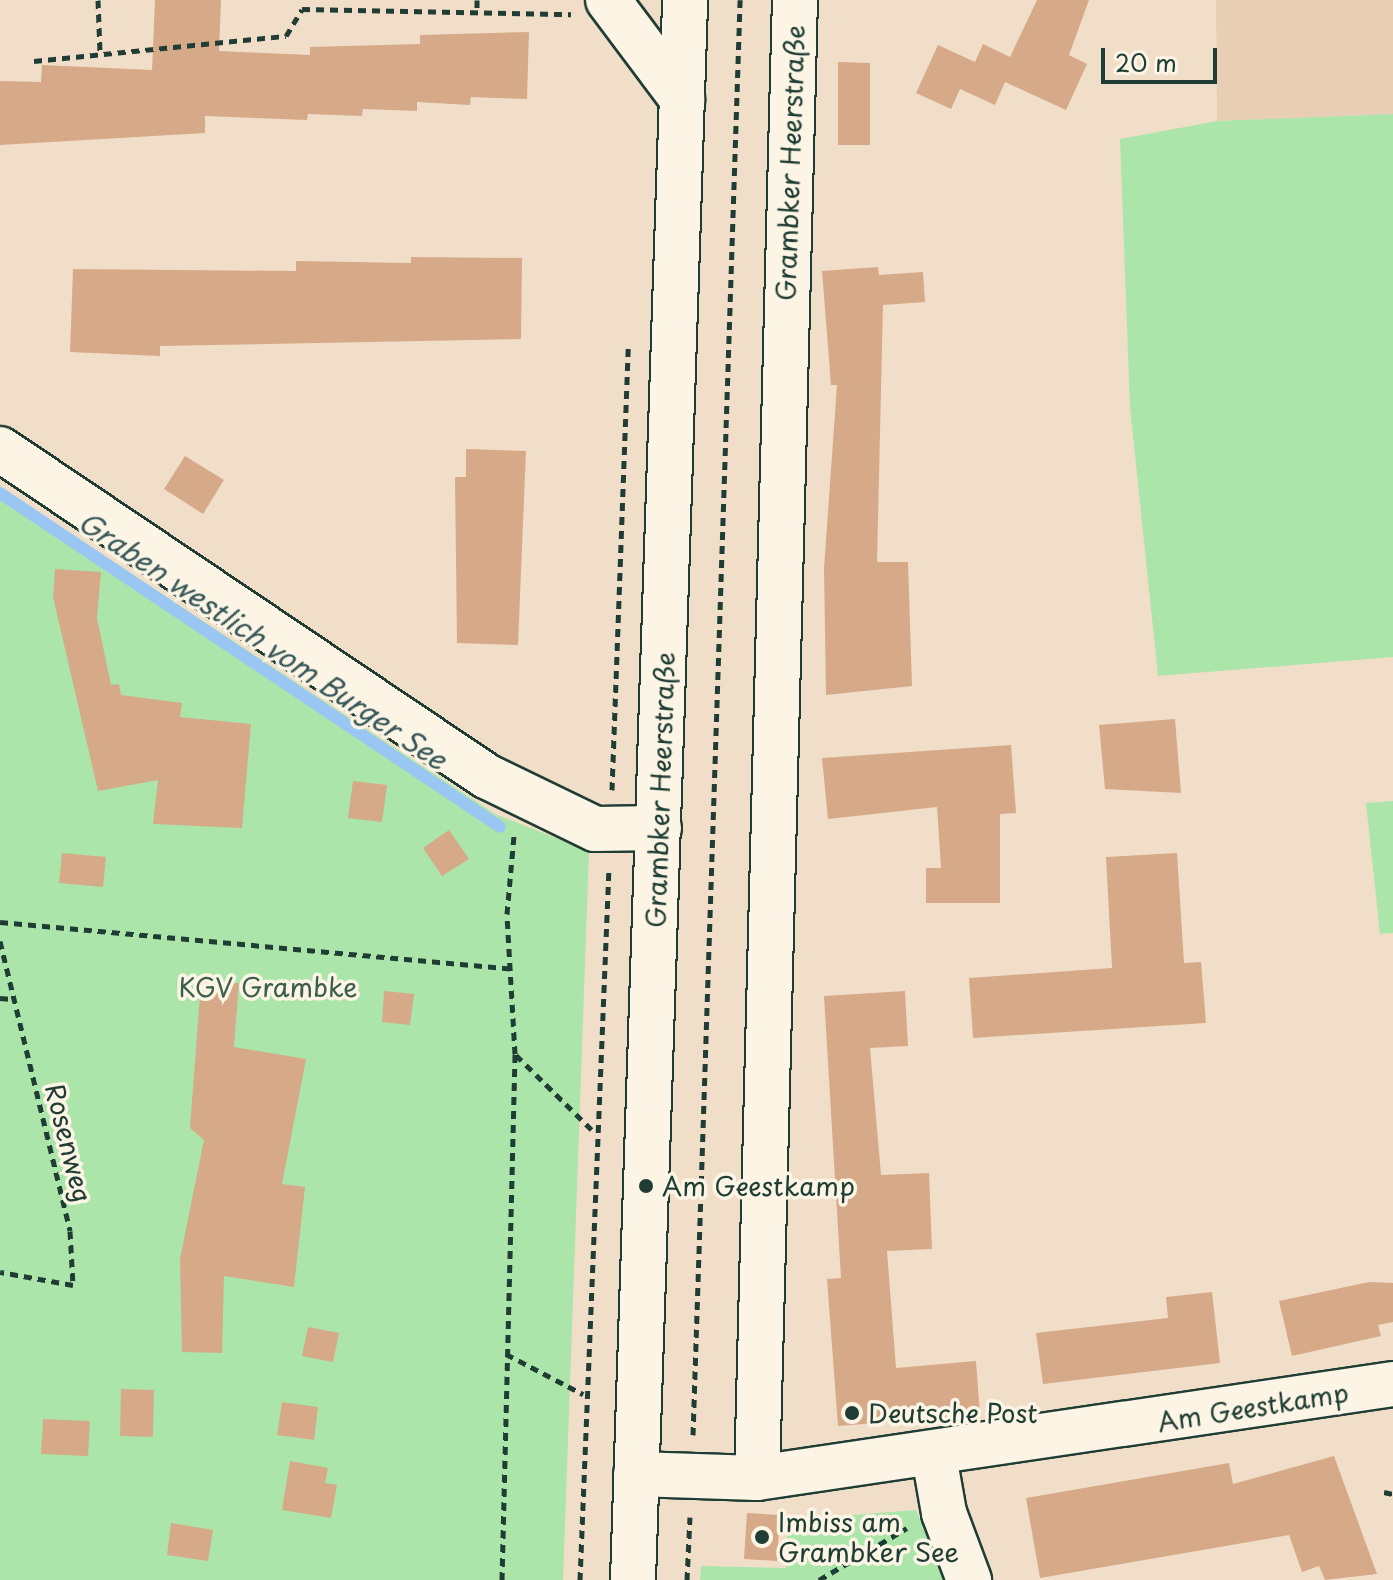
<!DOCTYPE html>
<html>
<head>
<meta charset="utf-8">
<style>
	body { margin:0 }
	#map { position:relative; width:1393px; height:1580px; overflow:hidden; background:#f1dec9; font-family:"Playpen Sans",sans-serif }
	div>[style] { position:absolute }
	.built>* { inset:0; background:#e9ceb6 }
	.green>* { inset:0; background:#abe5aa }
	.stream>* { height:12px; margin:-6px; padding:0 6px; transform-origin:6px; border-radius:6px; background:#99c6f3 }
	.building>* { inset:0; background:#d6aa88 }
	.path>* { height:5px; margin-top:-2.5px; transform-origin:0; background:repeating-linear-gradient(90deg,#1f3d34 0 8px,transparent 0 14px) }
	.roads { filter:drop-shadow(2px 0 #1f3d34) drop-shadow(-2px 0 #1f3d34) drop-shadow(0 2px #1f3d34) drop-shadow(0 -2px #1f3d34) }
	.minor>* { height:44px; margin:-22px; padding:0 22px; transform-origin:22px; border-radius:22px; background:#fcf5e5 }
	.major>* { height:44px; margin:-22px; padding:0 22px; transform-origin:22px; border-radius:22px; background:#fcf5e5 }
	.dots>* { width:22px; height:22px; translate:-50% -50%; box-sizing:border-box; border:4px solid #fcf5e5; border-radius:50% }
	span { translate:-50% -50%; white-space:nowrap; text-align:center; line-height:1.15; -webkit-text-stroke:7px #fcf5e5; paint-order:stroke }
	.street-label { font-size:26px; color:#1f3d34 }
	.park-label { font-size:26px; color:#3b5f4c }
	.poi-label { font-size:26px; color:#1f3d34 }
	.left { translate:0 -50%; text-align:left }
	.water-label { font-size:28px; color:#37585a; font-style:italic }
	.scale { position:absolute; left:1101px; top:48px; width:116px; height:36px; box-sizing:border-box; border:4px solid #1f3d34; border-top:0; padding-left:10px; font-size:24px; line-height:28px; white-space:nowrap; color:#1f3d34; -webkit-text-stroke:6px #fcf5e5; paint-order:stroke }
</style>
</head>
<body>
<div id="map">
	<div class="built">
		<div style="clip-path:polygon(1216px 0,1393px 0,1393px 114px,1217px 121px)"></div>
	</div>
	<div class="green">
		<div style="clip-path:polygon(1393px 114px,1393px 657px,1158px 676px,1130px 407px,1120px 139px,1217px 121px)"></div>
		<div style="clip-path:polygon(0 487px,495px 814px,589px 851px,563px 1580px,0 1580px)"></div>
		<div style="clip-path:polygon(1393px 801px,1393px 933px,1380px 934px,1366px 803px)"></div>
		<div style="clip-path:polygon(916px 1510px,945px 1580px,700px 1580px,701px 1566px,786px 1568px,788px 1520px)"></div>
	</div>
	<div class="stream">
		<div style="left:0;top:493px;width:601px;rotate:33.74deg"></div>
	</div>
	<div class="building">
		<div style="clip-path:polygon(155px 0,221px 0,219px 51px,310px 55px,310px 47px,420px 44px,420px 35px,529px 32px,527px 99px,471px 97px,470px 105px,417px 102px,417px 111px,363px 109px,362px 116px,308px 114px,307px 120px,205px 116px,205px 133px,0 145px,0 81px,41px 82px,42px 65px,152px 70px)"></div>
		<div style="clip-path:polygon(1037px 0,1089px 0,1069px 55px,1087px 64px,1066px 110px,1005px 82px,995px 105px,960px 89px,951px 109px,916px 93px,938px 45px,975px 62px,983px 44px,1010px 57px)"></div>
		<div style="clip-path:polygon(838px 62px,870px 63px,870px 145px,838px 145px)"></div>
		<div style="clip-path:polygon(411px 257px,522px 258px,521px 339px,160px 346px,160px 356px,70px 352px,73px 269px,296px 271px,296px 261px,411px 263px)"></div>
		<div style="clip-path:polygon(878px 267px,879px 275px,923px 272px,925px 302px,883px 305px,877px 562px,908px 562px,912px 686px,826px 695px,824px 568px,837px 385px,831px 385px,822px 271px)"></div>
		<div style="clip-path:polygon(466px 449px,526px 451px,518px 645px,457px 643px,455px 477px,466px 477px)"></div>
		<div style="clip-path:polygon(185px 456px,224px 480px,203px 514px,164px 489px)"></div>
		<div style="clip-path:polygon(55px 569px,101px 572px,97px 618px,111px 685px,119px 684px,121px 695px,182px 703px,180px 717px,251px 724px,242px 828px,153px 824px,158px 780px,98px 791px,53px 597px)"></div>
		<div style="clip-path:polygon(1175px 719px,1181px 793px,1105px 789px,1099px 725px)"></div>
		<div style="clip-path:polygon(1011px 745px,1016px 813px,1000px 814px,1000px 903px,926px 903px,926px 868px,941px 868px,937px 807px,828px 819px,822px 758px)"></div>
		<div style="clip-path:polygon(353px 781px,387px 785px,382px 822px,348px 818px)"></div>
		<div style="clip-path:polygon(449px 830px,469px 859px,442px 876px,423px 848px)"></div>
		<div style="clip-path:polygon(62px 853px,106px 857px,103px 887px,59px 883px)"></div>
		<div style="clip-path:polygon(1177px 853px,1184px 963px,1201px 962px,1206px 1023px,973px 1038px,969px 978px,1112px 968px,1106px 857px)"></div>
		<div style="clip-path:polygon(201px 981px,239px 983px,234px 1047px,306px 1059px,282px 1184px,305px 1187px,294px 1287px,224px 1276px,222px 1353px,182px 1352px,180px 1259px,204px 1140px,190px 1128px)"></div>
		<div style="clip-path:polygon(384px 991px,414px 994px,410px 1025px,382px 1022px)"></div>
		<div style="clip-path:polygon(905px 991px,908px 1046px,870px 1048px,881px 1175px,929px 1173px,932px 1249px,887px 1251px,896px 1368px,976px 1361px,980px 1415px,838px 1426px,827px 1279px,841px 1278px,824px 996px)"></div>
		<div style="clip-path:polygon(1369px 1282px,1393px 1283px,1393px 1322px,1378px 1325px,1381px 1336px,1292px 1356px,1279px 1301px)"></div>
		<div style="clip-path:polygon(1212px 1292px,1220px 1363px,1043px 1384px,1036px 1333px,1168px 1318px,1166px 1297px)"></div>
		<div style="clip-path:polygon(308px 1327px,339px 1333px,333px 1362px,302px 1356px)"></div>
		<div style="clip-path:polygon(121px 1389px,154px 1390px,153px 1437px,120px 1436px)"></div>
		<div style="clip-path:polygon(282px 1402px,318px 1407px,314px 1440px,277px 1435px)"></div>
		<div style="clip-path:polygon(43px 1419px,90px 1421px,88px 1456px,41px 1454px)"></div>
		<div style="clip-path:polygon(1334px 1456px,1377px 1574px,1325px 1580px,1319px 1566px,1302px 1572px,1289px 1535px,1040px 1578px,1026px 1498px,1229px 1463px,1233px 1484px)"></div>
		<div style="clip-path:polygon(290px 1461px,328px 1468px,325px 1483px,337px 1485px,331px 1518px,282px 1510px)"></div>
		<div style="clip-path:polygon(747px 1513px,780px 1515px,777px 1561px,744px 1559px)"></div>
		<div style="clip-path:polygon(171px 1523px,213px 1530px,208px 1561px,167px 1555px)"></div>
	</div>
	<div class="path">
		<div style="left:98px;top:0;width:52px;rotate:87.8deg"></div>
		<div style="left:477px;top:0;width:13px;rotate:90deg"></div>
		<div style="left:34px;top:61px;width:253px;rotate:-5.7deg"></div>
		<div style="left:286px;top:36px;width:31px;rotate:-59deg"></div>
		<div style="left:302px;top:9px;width:269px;rotate:1.1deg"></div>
		<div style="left:612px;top:790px;width:445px;rotate:-87.9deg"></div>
		<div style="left:0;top:922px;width:517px;rotate:5.21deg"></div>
		<div style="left:0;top:941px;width:298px;rotate:76.4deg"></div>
		<div style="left:70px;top:1231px;width:54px;rotate:86.8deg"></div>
		<div style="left:73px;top:1285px;width:74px;rotate:-169.9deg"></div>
		<div style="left:0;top:998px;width:12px;rotate:5deg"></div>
		<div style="left:516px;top:1055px;width:110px;rotate:44.6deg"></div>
		<div style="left:506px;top:1354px;width:87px;rotate:27.5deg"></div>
		<div style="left:693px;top:1435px;width:1436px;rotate:-88.12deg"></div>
		<div style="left:1384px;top:1492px;width:9px;rotate:13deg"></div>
		<div style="left:502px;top:1580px;width:526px;rotate:-88.58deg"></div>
		<div style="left:515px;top:1054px;width:140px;rotate:-93.3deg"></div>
		<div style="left:507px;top:914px;width:79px;rotate:-84.9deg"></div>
		<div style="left:580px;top:1580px;width:713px;rotate:-87.67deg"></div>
		<div style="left:687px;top:1580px;width:63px;rotate:-87.3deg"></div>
		<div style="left:819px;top:1580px;width:102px;rotate:-30.6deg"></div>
	</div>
	<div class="roads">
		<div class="minor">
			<div style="left:608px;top:0;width:124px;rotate:53.2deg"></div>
			<div style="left:0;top:449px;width:586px;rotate:33.93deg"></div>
			<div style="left:486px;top:776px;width:121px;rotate:25.9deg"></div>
			<div style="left:595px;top:829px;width:64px;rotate:-0.9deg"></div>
			<div style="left:934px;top:1456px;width:58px;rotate:80deg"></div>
			<div style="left:944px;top:1513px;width:72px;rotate:69.5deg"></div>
			<div style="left:636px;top:1474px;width:121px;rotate:1.9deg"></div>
			<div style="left:757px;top:1478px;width:643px;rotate:-8.41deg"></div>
			<div style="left:757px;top:1478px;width:1478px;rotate:-88.53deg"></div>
		</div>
		<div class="major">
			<div style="left:633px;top:1580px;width:1581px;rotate:-88.11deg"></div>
		</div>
	</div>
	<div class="dots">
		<div style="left:646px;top:1186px;background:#1f3d34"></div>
		<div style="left:852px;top:1413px;background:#1f3d34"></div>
		<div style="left:762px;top:1537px;background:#1f3d34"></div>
	</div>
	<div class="street-label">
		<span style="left:790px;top:163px;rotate:-88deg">Grambker Heerstraße</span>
		<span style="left:660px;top:790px;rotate:-88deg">Grambker Heerstraße</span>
		<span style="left:69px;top:1143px;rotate:76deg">Rosenweg</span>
		<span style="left:1253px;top:1407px;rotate:-9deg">Am Geestkamp</span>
	</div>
	<div class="park-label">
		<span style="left:268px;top:987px">KGV Grambke</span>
	</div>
	<div class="poi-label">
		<span class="left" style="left:662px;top:1186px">Am Geestkamp</span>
		<span class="left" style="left:868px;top:1413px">Deutsche Post</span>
		<span class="left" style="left:778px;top:1537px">Imbiss am<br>Grambker See</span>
	</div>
	<div class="water-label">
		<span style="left:263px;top:640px;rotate:34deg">Graben westlich vom Burger See</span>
	</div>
	<div class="scale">20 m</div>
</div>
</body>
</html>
